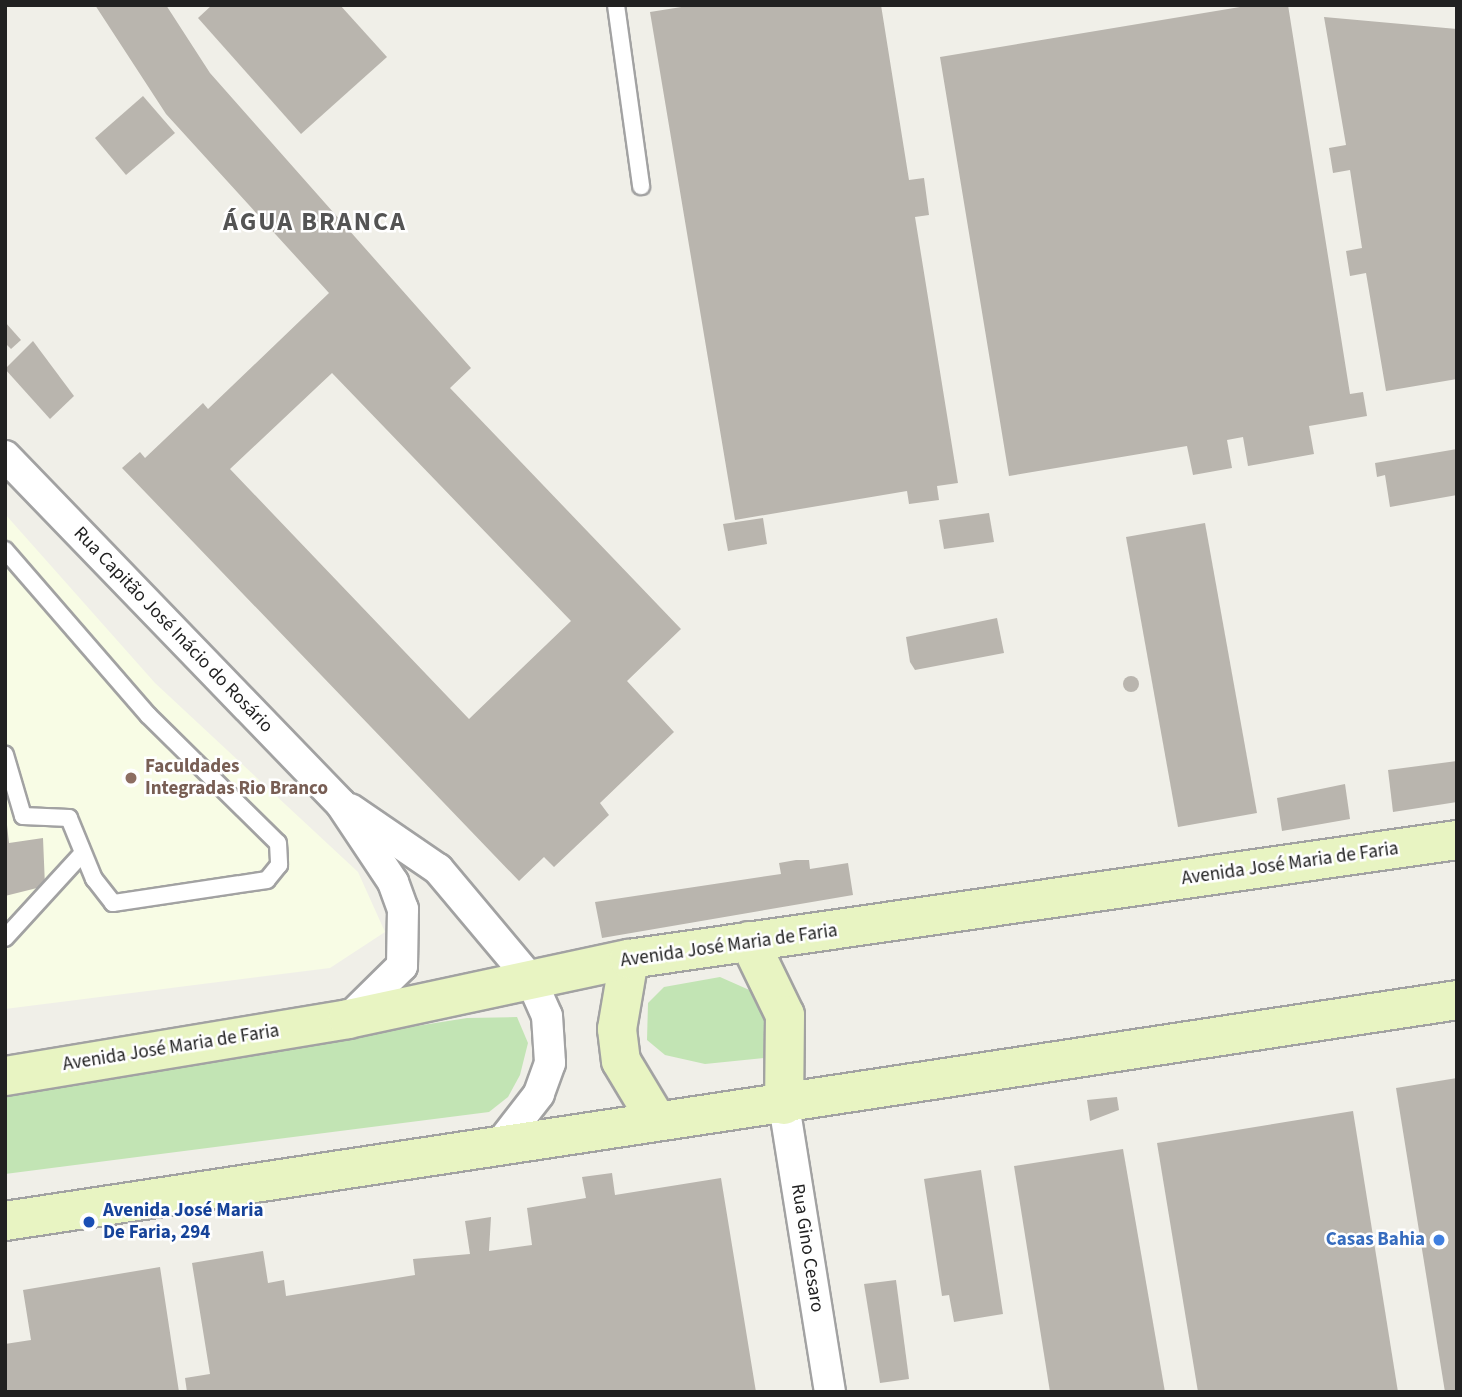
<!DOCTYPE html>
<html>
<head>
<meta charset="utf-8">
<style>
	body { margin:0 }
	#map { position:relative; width:1462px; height:1397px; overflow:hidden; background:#f0efe8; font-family:"Source Sans 3",sans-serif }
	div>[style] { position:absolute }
	.education>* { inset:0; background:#f8fce5 }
	.grass>* { inset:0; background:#c2e4b4 }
	.building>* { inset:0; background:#b9b5ae }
	.round { border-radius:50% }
	.roads { filter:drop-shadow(2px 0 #a2a2a2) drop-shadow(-2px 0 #a2a2a2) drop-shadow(0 2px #a2a2a2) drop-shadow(0 -2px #a2a2a2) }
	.lane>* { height:16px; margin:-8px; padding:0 8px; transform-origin:8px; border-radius:8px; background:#fff }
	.street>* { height:30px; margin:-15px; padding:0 15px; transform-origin:15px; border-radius:15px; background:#fff }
	.secondary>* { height:38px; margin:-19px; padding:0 19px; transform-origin:19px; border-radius:19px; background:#e8f4c2 }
	.dots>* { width:19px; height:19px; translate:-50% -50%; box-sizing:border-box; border:4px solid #fff; border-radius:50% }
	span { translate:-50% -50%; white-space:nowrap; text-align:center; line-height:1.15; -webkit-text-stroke:5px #fff; paint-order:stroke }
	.street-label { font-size:19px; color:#212121 }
	.education-label { font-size:19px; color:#785e54; font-weight:700 }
	.left { translate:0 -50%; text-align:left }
	.transit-label { font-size:19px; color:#164399; font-weight:700 }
	.shop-label { font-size:19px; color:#366cbe; font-weight:700 }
	.right { translate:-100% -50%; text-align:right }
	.district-label { font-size:26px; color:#545454; font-weight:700; letter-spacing:2px }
	.frame { position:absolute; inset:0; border:7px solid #212121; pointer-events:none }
</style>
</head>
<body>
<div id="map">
	<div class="education">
		<div style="clip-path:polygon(5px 514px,155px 683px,358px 872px,385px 932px,330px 968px,5px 1009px)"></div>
	</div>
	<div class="grass">
		<div style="clip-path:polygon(720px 977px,765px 997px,773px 1057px,705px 1064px,665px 1055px,647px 1040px,648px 1003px,664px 987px)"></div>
		<div style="clip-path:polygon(517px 1017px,528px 1043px,520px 1075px,508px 1097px,489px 1112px,5px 1174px,5px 1091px,467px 1018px)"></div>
	</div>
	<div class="building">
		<div style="clip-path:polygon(evenodd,95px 5px,166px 5px,210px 73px,471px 368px,450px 388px,681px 629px,627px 681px,674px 732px,600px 803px,609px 815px,554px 867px,544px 857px,519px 881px,122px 468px,140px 452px,145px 458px,203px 403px,208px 409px,329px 293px,166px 114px,95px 5px,332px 373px,571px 621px,469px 719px,230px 469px,332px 373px)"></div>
		<div style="clip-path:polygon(212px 5px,340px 5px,387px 57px,301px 134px,198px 18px)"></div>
		<div style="clip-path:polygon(694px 5px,881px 5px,909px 180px,924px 178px,929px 215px,915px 217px,958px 483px,937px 486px,939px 500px,909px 504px,907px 491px,735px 520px,650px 12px)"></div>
		<div style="clip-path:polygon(1252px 5px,1288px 5px,1350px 394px,1363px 392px,1367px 416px,1309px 426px,1314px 454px,1248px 466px,1243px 437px,1227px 440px,1232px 468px,1193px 475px,1187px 446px,1009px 476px,940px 57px)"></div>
		<div style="clip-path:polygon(1324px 17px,1457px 29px,1457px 379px,1386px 391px,1366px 273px,1350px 276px,1346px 251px,1362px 248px,1350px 170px,1333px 173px,1329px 148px,1346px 145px)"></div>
		<div style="clip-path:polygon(143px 96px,175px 133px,126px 175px,95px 138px)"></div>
		<div style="clip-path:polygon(5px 322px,21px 340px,11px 349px,5px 343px)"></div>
		<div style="clip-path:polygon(33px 341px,74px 396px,50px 419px,5px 369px)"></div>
		<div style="clip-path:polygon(1457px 449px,1457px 495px,1390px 507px,1385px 475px,1377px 477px,1375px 463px)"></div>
		<div style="clip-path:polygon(989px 513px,994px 542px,944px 549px,939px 520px)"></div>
		<div style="clip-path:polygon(763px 518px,767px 544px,728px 551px,723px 524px)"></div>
		<div style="clip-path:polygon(1205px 523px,1257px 813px,1178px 827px,1126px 537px)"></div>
		<div style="clip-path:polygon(997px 618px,1004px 653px,915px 670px,910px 662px,906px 637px)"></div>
		<div class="round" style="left:1123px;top:676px;width:16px;height:16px"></div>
		<div style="clip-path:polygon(1457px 761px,1457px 802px,1393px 812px,1388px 770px)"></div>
		<div style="clip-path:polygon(1345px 784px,1350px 819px,1282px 831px,1277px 798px)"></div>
		<div style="clip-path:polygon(7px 825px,9px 843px,43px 838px,45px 886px,5px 896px)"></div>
		<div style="clip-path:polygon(796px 860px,809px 860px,810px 869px,848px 863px,853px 895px,602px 938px,595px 902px,781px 874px,779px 863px)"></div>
		<div style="clip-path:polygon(1457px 1078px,1457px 1392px,1445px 1392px,1396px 1088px)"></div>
		<div style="clip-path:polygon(1117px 1097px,1119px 1110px,1090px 1121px,1087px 1100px)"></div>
		<div style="clip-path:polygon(1353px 1111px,1398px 1392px,1198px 1392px,1157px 1143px)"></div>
		<div style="clip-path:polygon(1123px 1149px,1165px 1392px,1050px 1392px,1014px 1166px)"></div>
		<div style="clip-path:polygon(981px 1170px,1003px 1314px,954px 1322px,949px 1295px,942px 1296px,924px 1179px)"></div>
		<div style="clip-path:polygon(612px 1173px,615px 1195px,721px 1178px,756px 1392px,187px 1392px,185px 1378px,210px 1374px,192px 1263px,263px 1251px,268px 1283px,284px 1280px,286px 1296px,415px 1275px,413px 1259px,470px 1254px,465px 1221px,491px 1217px,489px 1251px,532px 1245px,527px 1208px,586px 1198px,582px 1177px)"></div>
		<div style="clip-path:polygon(160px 1267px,179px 1392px,5px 1392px,5px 1344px,31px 1340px,23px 1290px)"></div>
		<div style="clip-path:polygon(896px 1280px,909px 1379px,880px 1383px,864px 1284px)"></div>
	</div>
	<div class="roads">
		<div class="lane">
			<div style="left:616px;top:5px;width:183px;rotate:82.1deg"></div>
			<div style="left:5px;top:550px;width:218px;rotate:49.1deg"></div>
			<div style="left:148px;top:715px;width:182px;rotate:44.6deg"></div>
			<div style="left:278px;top:843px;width:22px;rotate:87deg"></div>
			<div style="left:279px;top:865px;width:19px;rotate:129deg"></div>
			<div style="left:267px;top:880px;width:156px;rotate:171.5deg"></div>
			<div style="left:113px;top:903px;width:31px;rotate:-128deg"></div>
			<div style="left:94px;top:879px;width:66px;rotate:-112.3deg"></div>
			<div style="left:69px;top:818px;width:46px;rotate:-177.5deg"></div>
			<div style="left:23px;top:816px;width:64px;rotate:-106.4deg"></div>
			<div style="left:5px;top:938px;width:115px;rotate:-47.5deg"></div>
		</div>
		<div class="street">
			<div style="left:5px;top:456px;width:484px;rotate:46deg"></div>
			<div style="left:341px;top:804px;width:94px;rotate:56.3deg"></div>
			<div style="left:393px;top:882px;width:29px;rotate:70deg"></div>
			<div style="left:403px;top:909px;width:57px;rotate:91deg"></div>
			<div style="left:402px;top:966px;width:74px;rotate:135.5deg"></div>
			<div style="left:350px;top:809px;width:107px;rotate:34.3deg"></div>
			<div style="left:438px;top:869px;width:145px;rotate:50deg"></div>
			<div style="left:531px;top:980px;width:39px;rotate:66deg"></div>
			<div style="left:547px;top:1016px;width:47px;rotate:86.3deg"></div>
			<div style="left:550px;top:1063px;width:33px;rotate:110deg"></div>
			<div style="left:539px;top:1094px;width:62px;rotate:127.8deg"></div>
			<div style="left:784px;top:1105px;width:291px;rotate:80.9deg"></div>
		</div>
		<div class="secondary">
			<div style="left:749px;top:941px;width:82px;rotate:64.1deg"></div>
			<div style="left:785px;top:1015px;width:90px;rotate:90.6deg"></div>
			<div style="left:629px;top:959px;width:71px;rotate:99.7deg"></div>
			<div style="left:617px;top:1029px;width:32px;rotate:83deg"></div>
			<div style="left:621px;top:1061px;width:70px;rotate:59deg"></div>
			<div style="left:5px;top:1076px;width:348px;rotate:-9.4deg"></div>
			<div style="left:348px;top:1019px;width:287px;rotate:-12.1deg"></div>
			<div style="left:629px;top:959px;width:837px;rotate:-8.18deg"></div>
			<div style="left:5px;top:1221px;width:1469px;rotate:-8.65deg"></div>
		</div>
	</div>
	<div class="dots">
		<div style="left:131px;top:778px;background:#8d6e63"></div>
		<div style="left:89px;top:1222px;background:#1a4fb4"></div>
		<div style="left:1439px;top:1240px;background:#3f7fe0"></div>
	</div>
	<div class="street-label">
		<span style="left:173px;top:630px;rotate:46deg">Rua Capitão José Inácio do Rosário</span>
		<span style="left:1290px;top:864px;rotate:-8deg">Avenida José Maria de Faria</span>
		<span style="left:729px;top:946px;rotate:-8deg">Avenida José Maria de Faria</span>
		<span style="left:171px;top:1048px;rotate:-9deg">Avenida José Maria de Faria</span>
		<span style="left:807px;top:1248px;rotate:81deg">Rua Gino Cesaro</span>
	</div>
	<div class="education-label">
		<span class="left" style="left:145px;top:778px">Faculdades<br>Integradas Rio Branco</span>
	</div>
	<div class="transit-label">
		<span class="left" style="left:103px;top:1222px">Avenida José Maria<br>De Faria, 294</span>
	</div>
	<div class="shop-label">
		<span class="right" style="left:1425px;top:1240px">Casas Bahia</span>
	</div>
	<div class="district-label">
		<span style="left:315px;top:222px">ÁGUA BRANCA</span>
	</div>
	<div class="frame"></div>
</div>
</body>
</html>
